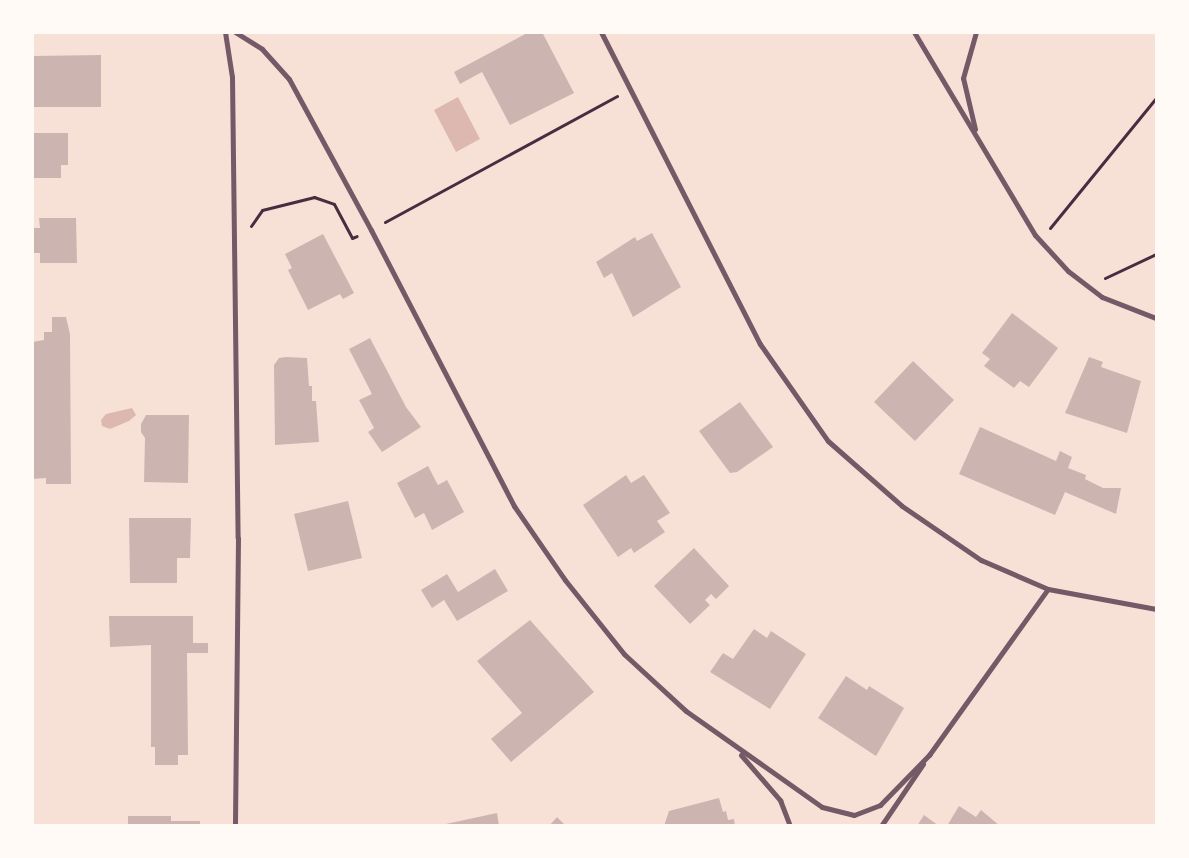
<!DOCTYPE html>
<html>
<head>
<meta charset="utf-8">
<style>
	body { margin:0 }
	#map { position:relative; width:1189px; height:858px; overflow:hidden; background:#f7e1d7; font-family:Poppins,sans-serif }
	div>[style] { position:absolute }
	.water>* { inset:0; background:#dcb8b0 }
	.building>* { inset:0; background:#ccb4b1 }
	.path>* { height:3px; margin:-1.5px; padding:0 1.5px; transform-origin:1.5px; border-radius:1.5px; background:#4a2c40 }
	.minor>* { height:5px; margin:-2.5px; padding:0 2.5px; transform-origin:2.5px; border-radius:2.5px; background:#755966 }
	span { translate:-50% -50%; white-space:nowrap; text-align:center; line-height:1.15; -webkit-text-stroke:4px #fffaf5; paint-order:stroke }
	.frame { position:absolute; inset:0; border:34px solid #fffaf5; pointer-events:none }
</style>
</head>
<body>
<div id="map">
	<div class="water">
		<div style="clip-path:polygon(458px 97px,480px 139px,456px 152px,434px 110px)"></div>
		<div style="clip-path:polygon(132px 408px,136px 415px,129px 421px,110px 429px,102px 426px,101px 420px,106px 414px)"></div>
	</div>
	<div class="building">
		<div style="clip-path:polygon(529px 32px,542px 32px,574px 93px,510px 125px,482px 72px,460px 84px,454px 72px)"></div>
		<div style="clip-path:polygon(101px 55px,101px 107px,32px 107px,32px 56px)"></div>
		<div style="clip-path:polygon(32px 133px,68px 133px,68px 165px,61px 165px,61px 178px,32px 178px)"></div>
		<div style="clip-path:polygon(39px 218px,76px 218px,77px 263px,40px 263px,40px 253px,32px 253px,32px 228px,40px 228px)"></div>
		<div style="clip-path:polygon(652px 233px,681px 287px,633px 317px,612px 273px,604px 278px,596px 262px,635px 237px,637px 241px)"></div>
		<div style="clip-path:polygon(323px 234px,354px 293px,343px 299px,340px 294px,308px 310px,288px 270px,292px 268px,285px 254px)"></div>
		<div style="clip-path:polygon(1012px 313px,1058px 348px,1029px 387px,1020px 381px,1014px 388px,984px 366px,990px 359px,982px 353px)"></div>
		<div style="clip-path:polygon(52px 317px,66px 317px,70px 334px,71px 484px,46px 484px,46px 478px,32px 479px,32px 342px,44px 340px,44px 332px,52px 332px)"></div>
		<div style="clip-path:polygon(370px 338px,406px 407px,421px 427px,382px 452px,368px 432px,374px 428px,359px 400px,372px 394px,349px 349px)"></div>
		<div style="clip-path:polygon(286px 357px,307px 358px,309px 386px,312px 386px,312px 401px,316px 401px,319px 442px,275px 445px,274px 365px,279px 358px)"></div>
		<div style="clip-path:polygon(1089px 357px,1103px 362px,1101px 367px,1141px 381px,1127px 433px,1065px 413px)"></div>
		<div style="clip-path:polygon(913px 361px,954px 400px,915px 441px,874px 402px)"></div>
		<div style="clip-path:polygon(740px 402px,773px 447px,737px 472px,730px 473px,699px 431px)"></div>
		<div style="clip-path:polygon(146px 415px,189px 415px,188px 483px,144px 482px,145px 438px,141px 432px,141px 424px)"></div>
		<div style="clip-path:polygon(980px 427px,1056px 461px,1060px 451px,1072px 457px,1068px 468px,1086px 475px,1085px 479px,1103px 488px,1121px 488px,1116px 514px,1065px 492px,1055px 515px,959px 474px)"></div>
		<div style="clip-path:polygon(428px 466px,438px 485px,447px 480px,464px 512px,432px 530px,424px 513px,415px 518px,397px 483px)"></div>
		<div style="clip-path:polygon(626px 475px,631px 483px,644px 475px,670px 513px,657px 521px,665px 532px,634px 553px,631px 548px,618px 557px,583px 505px)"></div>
		<div style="clip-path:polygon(348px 501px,362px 558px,308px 571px,294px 514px)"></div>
		<div style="clip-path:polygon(129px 518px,191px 518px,190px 558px,177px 558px,177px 583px,130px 583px)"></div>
		<div style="clip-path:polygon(694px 548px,729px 586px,716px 599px,711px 594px,705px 600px,710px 605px,690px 624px,654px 586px)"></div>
		<div style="clip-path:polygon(495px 569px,508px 591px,457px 621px,444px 600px,432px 608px,421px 590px,447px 574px,458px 592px)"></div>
		<div style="clip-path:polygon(109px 616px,193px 616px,193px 643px,208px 643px,208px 653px,187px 653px,188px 755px,178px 755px,178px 765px,155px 765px,155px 747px,151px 747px,151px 645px,110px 647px)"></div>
		<div style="clip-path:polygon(530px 620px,594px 692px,511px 762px,491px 739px,522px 713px,477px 661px)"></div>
		<div style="clip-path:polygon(754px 629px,767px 638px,771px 631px,806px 654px,770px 709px,710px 672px,723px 653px,733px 659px)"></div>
		<div style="clip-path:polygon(846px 676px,867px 690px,869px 686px,904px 708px,876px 756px,818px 718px)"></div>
		<div style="clip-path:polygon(719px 798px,723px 812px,726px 811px,728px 820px,734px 819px,735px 826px,664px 826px,669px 811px)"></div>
		<div style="clip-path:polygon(959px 806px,976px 817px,981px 810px,1000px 826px,947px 826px)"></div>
		<div style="clip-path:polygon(497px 813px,499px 826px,441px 826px,441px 825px)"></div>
		<div style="clip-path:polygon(924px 815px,939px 826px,917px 826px)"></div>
		<div style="clip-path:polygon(128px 816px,171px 816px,171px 821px,200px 821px,200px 826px,128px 826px)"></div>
		<div style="clip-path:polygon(557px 817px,564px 824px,569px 826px,549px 826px)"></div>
	</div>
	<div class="path">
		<div style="left:385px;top:222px;width:264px;rotate:-28.5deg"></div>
		<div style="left:251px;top:226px;width:19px;rotate:-55deg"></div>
		<div style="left:262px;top:210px;width:54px;rotate:-14deg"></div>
		<div style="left:314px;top:197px;width:21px;rotate:19deg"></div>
		<div style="left:334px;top:204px;width:38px;rotate:62deg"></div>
		<div style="left:352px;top:238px;width:5px;rotate:-22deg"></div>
		<div style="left:1050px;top:228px;width:168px;rotate:-50.8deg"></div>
		<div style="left:1105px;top:278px;width:56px;rotate:-25.2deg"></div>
	</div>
	<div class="minor">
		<div style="left:225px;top:32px;width:46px;rotate:81.2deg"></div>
		<div style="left:232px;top:77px;width:461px;rotate:89.3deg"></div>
		<div style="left:238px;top:538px;width:288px;rotate:90.6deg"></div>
		<div style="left:235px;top:32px;width:32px;rotate:32deg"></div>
		<div style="left:262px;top:49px;width:40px;rotate:48deg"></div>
		<div style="left:289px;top:79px;width:172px;rotate:61.5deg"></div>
		<div style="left:371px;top:230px;width:311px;rotate:62.6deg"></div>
		<div style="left:514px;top:506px;width:90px;rotate:55.4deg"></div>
		<div style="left:565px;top:580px;width:95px;rotate:51.4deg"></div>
		<div style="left:624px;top:654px;width:84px;rotate:42.6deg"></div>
		<div style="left:686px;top:711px;width:166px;rotate:35.2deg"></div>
		<div style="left:822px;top:807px;width:33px;rotate:14deg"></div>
		<div style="left:854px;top:815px;width:28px;rotate:-21deg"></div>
		<div style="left:880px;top:805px;width:71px;rotate:-45.6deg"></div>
		<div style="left:601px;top:32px;width:350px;rotate:63deg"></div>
		<div style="left:760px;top:344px;width:118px;rotate:55deg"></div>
		<div style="left:828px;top:441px;width:98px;rotate:41.3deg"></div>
		<div style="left:902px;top:506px;width:96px;rotate:34.4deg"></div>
		<div style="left:981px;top:560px;width:73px;rotate:23.4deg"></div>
		<div style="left:1048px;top:589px;width:110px;rotate:10.5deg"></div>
		<div style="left:914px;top:32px;width:236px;rotate:59.2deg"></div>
		<div style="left:1035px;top:235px;width:49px;rotate:47.5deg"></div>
		<div style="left:1068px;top:271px;width:43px;rotate:37.4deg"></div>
		<div style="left:1102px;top:297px;width:58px;rotate:21.3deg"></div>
		<div style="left:975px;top:129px;width:52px;rotate:-103.2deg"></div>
		<div style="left:963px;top:78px;width:48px;rotate:-74.2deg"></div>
		<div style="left:741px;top:755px;width:60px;rotate:49.1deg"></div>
		<div style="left:780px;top:800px;width:28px;rotate:69deg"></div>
		<div style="left:929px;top:755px;width:204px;rotate:-54.4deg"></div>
		<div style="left:881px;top:826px;width:75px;rotate:-55.9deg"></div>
	</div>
	<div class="frame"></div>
</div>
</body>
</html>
